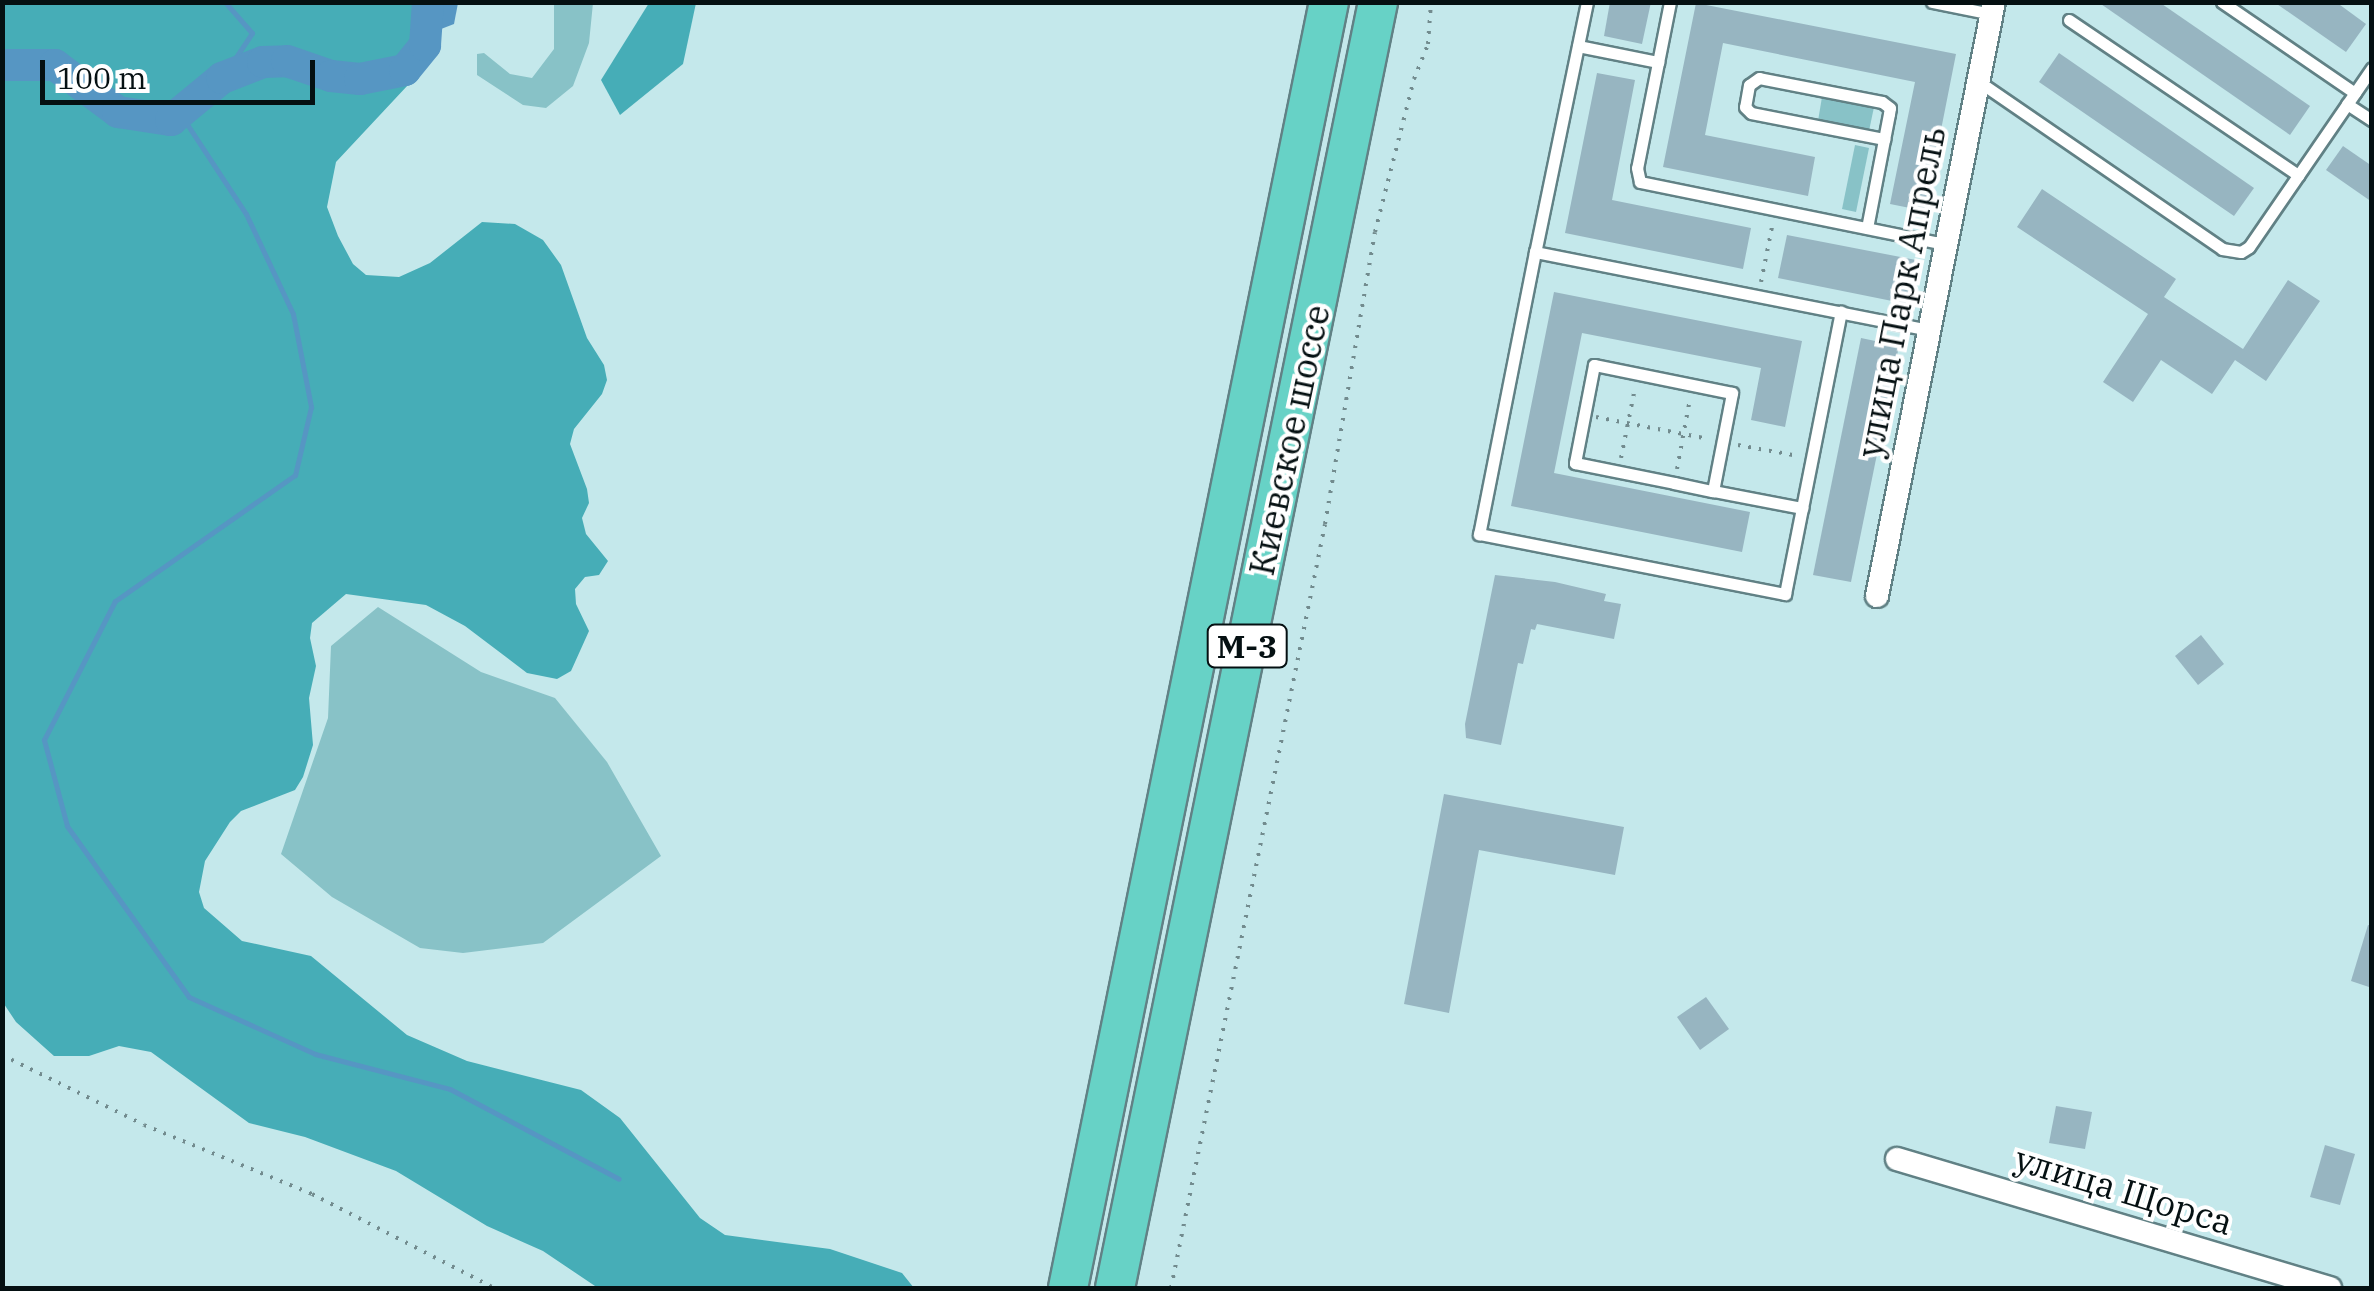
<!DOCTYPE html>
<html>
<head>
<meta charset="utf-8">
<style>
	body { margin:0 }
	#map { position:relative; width:2374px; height:1291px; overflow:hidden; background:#c4e8eb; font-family:"IBM Plex Serif",serif }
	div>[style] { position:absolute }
	.green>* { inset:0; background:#88c2c7 }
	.forest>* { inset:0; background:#46adb7 }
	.water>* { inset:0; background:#5696c3 }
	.stream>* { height:5px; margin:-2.5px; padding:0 2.5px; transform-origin:2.5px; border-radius:2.5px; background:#5696c3 }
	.river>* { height:32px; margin:-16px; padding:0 16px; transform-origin:16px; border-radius:16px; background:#5696c3 }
	.building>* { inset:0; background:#97b5c1 }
	.path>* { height:4px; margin-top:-2px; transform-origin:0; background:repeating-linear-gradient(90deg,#728b8e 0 2.5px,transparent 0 10.5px) }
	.roads { filter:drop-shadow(2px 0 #618185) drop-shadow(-2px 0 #618185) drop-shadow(0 2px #618185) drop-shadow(0 -2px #618185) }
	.service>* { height:11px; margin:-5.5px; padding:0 5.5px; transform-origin:5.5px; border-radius:5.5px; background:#fff }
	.minor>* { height:22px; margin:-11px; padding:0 11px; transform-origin:11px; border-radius:11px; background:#fff }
	.trunk>* { height:38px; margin:-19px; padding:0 19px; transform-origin:19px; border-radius:19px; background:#67d2c6 }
	span { translate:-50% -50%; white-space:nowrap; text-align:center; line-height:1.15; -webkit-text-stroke:8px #fff; paint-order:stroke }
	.shield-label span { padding:2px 8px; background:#fff; border:2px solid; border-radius:8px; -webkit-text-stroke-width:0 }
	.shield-label { font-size:32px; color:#051012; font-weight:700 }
	.street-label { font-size:35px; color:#051012 }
	.frame { position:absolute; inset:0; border:5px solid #051012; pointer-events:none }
	.scale { position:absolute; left:40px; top:60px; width:275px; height:45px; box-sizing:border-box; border:5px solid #051012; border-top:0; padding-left:12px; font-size:30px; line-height:35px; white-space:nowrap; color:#051012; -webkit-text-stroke:8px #fff; paint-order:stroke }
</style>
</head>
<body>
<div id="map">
	<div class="green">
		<div style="clip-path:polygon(554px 3px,593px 3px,589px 43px,573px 86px,546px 108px,523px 105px,477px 75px,477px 54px,484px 53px,510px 74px,532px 78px,554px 49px)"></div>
		<div style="clip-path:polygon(1822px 97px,1874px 107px,1869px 131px,1818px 121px)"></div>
		<div style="clip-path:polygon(1855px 145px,1869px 148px,1856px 212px,1842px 209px)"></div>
		<div style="clip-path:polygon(378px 607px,481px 672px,555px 698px,607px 762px,661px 856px,543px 943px,463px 953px,420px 948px,332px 897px,281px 854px,328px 718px,331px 646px)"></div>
	</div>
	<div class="forest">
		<div style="clip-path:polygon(2px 3px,428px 3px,428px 34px,413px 64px,405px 70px,408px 85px,336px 162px,327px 207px,338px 236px,353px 264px,366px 275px,399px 277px,430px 263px,482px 222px,515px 224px,543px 240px,561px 265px,587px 338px,604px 365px,607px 380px,602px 394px,574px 429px,570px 444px,587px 489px,589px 503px,582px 518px,586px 534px,608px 561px,599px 575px,585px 577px,575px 589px,576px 604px,589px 631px,571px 671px,557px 679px,527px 673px,465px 626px,426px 605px,346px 594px,312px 623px,310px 638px,316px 666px,309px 698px,313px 745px,303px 777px,295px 790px,241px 811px,230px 822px,205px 861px,199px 892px,204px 908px,242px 941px,311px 956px,407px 1035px,467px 1061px,581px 1090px,620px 1118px,700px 1218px,725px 1235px,830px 1249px,902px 1273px,914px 1288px,598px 1288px,543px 1251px,487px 1226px,396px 1171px,305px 1137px,249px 1123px,151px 1052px,119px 1046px,89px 1056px,54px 1056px,16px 1022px,2px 1001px)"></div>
		<div style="clip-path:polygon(649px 3px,696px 3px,683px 64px,620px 115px,601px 80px)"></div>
	</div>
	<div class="water">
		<div style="clip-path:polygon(428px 3px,458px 3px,454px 24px,428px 34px)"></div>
	</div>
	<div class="stream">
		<div style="left:222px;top:78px;width:54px;rotate:-56.3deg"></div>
		<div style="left:252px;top:33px;width:41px;rotate:-131.1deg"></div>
		<div style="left:181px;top:115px;width:118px;rotate:56.7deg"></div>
		<div style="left:246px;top:214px;width:110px;rotate:64.8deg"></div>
		<div style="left:293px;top:314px;width:95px;rotate:79deg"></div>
		<div style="left:311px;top:407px;width:70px;rotate:103.2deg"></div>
		<div style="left:295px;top:475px;width:220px;rotate:145deg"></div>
		<div style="left:115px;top:601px;width:156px;rotate:117.1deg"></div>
		<div style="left:44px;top:740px;width:89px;rotate:75deg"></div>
		<div style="left:67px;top:826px;width:210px;rotate:54.5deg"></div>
		<div style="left:189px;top:997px;width:138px;rotate:24.3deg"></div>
		<div style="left:315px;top:1054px;width:139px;rotate:14.5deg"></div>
		<div style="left:450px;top:1089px;width:191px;rotate:28deg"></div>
	</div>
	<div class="river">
		<div style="left:2px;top:65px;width:53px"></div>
		<div style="left:55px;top:65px;width:79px;rotate:36.7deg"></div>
		<div style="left:118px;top:112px;width:54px;rotate:8.6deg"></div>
		<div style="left:171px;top:120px;width:66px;rotate:-39.5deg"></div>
		<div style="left:222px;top:78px;width:44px;rotate:-21.3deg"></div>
		<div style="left:263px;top:62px;width:24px;rotate:-2deg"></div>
		<div style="left:287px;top:61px;width:46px;rotate:18.8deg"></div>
		<div style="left:331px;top:76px;width:29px;rotate:6deg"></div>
		<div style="left:360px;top:79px;width:46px;rotate:-11.3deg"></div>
		<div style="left:405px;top:70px;width:32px;rotate:-51deg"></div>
		<div style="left:425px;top:45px;width:43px;rotate:-86deg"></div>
	</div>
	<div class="building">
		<div style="clip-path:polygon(1610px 2px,1651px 2px,1642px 44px,1604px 36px)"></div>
		<div style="clip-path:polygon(2098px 2px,2159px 2px,2310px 106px,2290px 135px)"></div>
		<div style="clip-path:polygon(2274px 2px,2336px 2px,2366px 24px,2346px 52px)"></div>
		<div style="clip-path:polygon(1696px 3px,1956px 54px,1925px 211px,1890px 204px,1915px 82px,1723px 43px,1705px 135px,1815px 157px,1808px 196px,1663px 167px)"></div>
		<div style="clip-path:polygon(2059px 53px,2254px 188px,2234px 216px,2039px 82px)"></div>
		<div style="clip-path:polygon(1597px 73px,1635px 80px,1612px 200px,1751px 228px,1743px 269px,1565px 233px)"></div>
		<div style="clip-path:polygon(2343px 146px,2372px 166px,2372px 202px,2326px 170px)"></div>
		<div style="clip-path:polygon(2042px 189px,2176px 279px,2164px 297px,2243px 349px,2288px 280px,2320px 301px,2266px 381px,2235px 360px,2212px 394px,2161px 360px,2133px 402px,2103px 382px,2148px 314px,2017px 227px)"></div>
		<div style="clip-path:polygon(1787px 235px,1916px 260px,1907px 304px,1778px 278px)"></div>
		<div style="clip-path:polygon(1554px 292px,1802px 341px,1785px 427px,1751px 420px,1761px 368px,1582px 333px,1554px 473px,1750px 512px,1742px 552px,1511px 506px)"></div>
		<div style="clip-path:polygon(1861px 338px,1899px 346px,1851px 582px,1813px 575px)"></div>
		<div style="clip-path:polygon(1495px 575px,1555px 582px,1606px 594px,1604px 601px,1621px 604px,1614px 639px,1537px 624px,1535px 630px,1531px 629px,1523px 664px,1518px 663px,1501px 745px,1466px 738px,1465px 724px)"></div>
		<div style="clip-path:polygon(2201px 635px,2224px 664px,2198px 685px,2175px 656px)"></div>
		<div style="clip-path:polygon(1444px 794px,1624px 827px,1615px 875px,1479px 850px,1449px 1013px,1404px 1004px)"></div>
		<div style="clip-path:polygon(2368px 925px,2372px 926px,2372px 988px,2351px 981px)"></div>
		<div style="clip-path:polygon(1706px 997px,1729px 1029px,1700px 1050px,1677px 1017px)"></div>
		<div style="clip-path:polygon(2056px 1106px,2092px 1112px,2085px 1149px,2049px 1143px)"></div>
		<div style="clip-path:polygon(2325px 1145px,2355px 1154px,2340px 1205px,2310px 1197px)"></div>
	</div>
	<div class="path">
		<div style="left:1761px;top:282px;width:61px;rotate:-78.7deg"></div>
		<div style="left:1596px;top:417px;width:115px;rotate:11deg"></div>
		<div style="left:1738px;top:445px;width:61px;rotate:10.4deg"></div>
		<div style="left:1621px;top:458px;width:71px;rotate:-78.7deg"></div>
		<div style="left:1677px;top:469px;width:71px;rotate:-79.5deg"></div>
		<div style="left:2px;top:1055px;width:158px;rotate:26.2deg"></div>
		<div style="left:144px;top:1125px;width:182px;rotate:22.3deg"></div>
		<div style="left:312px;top:1194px;width:205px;rotate:27.3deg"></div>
		<div style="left:1171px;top:1288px;width:779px;rotate:-78.6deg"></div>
		<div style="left:1325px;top:524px;width:296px;rotate:-80.3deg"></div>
		<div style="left:1375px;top:232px;width:158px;rotate:-75.7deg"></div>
		<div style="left:1414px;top:79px;width:38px;rotate:-68deg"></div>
		<div style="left:1428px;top:44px;width:42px;rotate:-85.9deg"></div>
	</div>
	<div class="roads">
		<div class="service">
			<div style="left:1587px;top:2px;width:255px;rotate:101.7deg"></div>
			<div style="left:1535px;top:252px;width:402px;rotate:11.2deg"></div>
			<div style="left:1670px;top:2px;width:169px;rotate:101.2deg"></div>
			<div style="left:1637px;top:168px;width:14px;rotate:78deg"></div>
			<div style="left:1640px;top:182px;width:312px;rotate:11.5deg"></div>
			<div style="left:1932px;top:2px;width:61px;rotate:11.3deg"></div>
			<div style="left:2222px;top:2px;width:161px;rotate:34.4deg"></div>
			<div style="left:2069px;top:20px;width:277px;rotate:34.1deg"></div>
			<div style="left:1578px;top:46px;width:82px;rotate:11.3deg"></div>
			<div style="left:1978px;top:81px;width:296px;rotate:34.5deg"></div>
			<div style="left:2222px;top:249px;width:19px;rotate:9deg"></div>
			<div style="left:2241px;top:252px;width:9px;rotate:-32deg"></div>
			<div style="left:2249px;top:247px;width:217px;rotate:-55.5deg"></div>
			<div style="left:2347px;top:104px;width:30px;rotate:33deg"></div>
			<div style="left:1867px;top:228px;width:116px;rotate:-79.1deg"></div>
			<div style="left:1889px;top:114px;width:6px;rotate:-81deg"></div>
			<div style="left:1890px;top:108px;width:10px;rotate:-143deg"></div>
			<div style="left:1882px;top:102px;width:125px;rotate:-169deg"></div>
			<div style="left:1759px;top:78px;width:12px;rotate:145deg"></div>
			<div style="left:1749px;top:85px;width:22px;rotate:100deg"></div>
			<div style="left:1745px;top:107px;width:8px;rotate:45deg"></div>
			<div style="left:1751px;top:113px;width:136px;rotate:11.1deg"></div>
			<div style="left:1535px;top:252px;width:288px;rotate:101.2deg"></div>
			<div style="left:1479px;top:534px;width:312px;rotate:11.1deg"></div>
			<div style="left:1785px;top:594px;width:288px;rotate:-78.8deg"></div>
			<div style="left:1713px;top:491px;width:100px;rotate:-79deg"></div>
			<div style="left:1732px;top:393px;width:141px;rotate:-168.5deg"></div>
			<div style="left:1594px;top:365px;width:100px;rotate:101deg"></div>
			<div style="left:1575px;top:463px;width:101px;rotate:11.4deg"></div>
			<div style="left:1674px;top:483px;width:40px;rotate:12deg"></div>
			<div style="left:1713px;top:491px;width:91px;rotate:10.8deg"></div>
		</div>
		<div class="minor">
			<div style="left:1877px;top:596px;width:605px;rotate:-78.86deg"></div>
			<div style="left:1897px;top:1159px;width:452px;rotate:16.6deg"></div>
		</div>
		<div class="trunk">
			<div style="left:1068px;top:1288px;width:1312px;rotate:-78.53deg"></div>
			<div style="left:1115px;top:1288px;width:1313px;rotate:-78.44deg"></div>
		</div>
	</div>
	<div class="shield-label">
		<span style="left:1247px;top:646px">М-3</span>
	</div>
	<div class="street-label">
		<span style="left:1901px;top:292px;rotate:-79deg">улица Парк Апрель</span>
		<span style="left:1289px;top:440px;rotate:-78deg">Киевское шоссе</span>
		<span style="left:2124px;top:1190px;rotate:17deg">улица Щорса</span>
	</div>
	<div class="frame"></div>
	<div class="scale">100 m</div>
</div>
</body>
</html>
